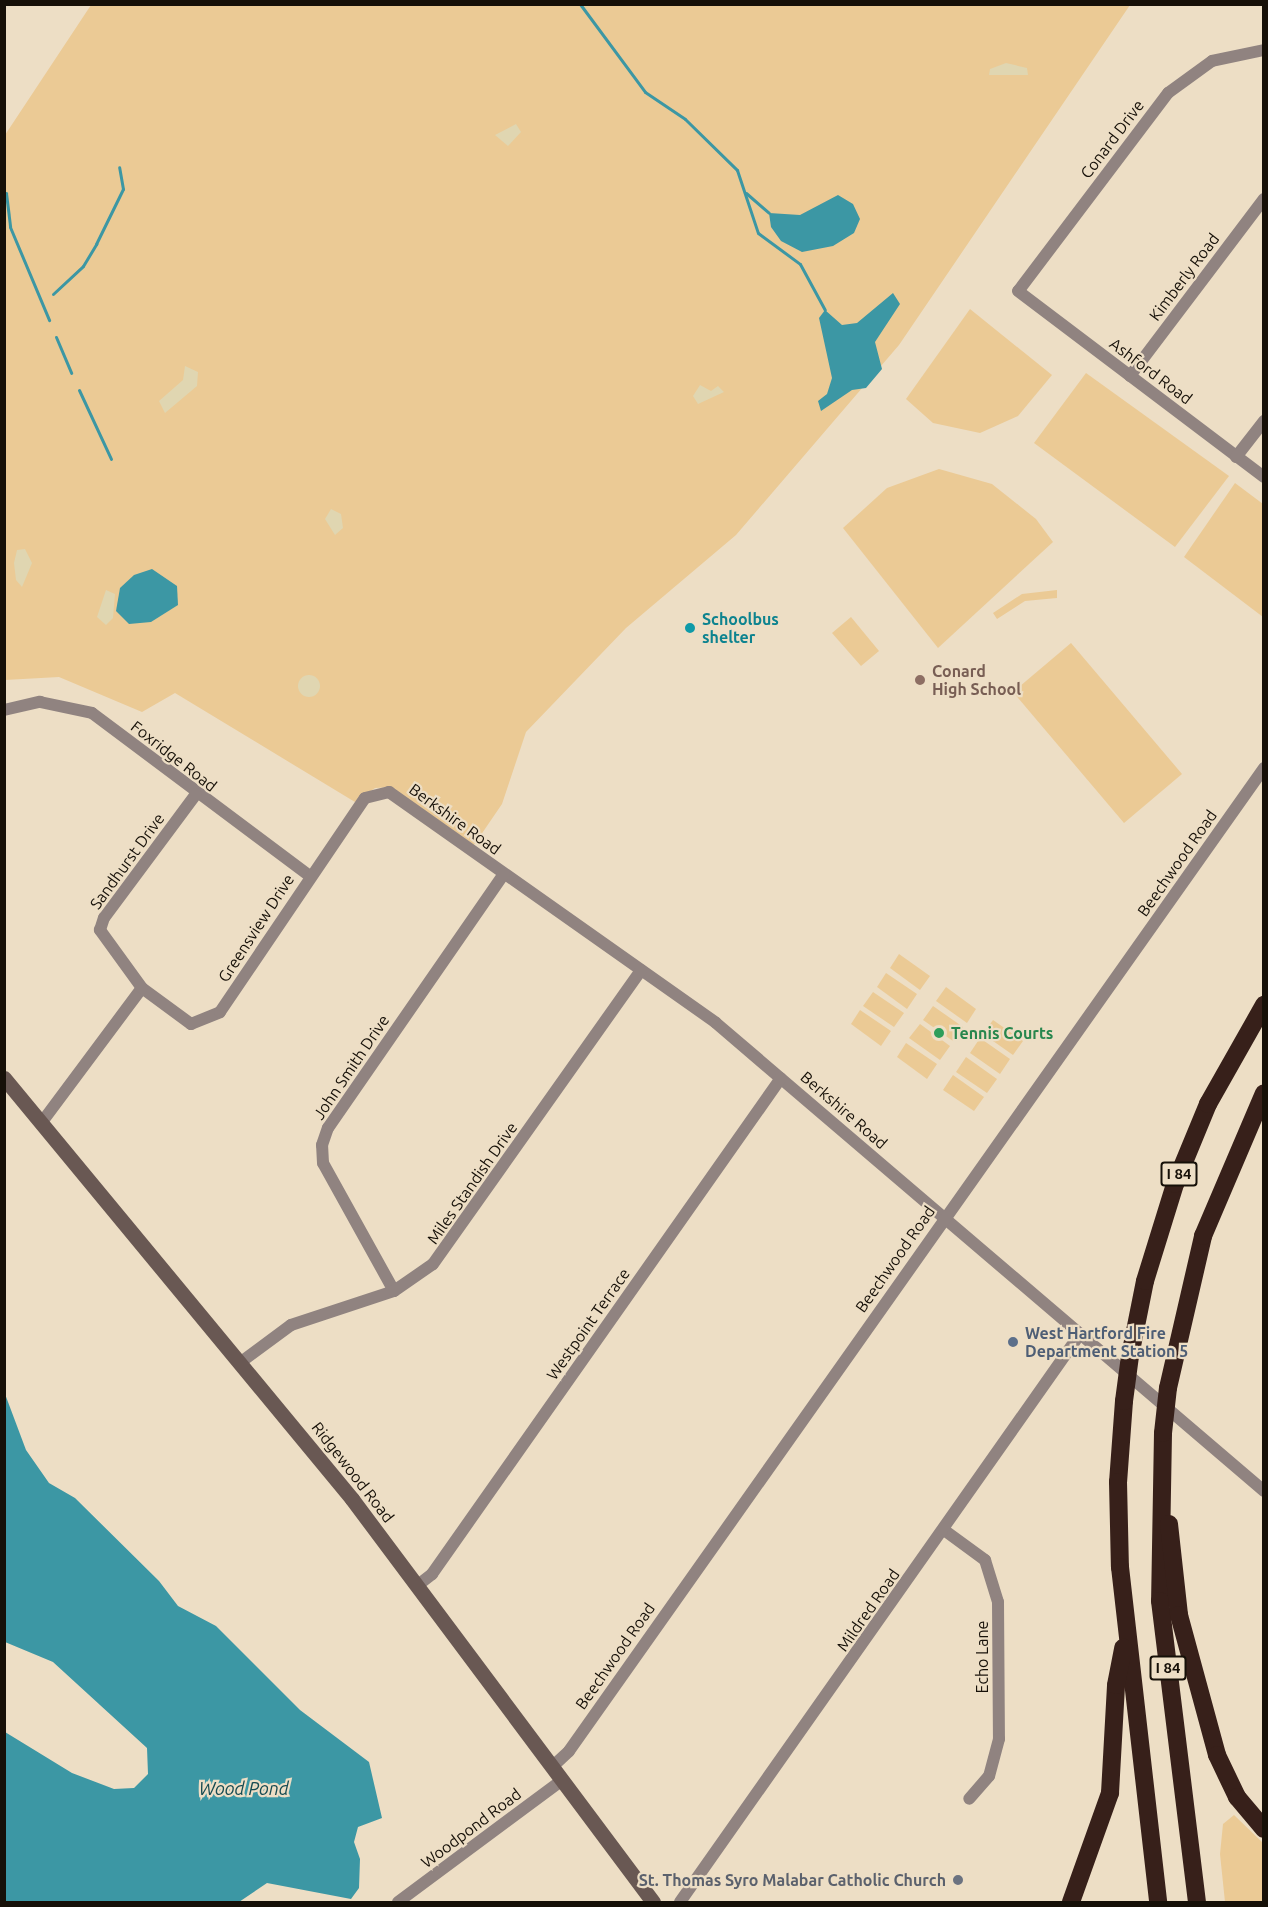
<!DOCTYPE html>
<html>
<head>
<meta charset="utf-8">
<style>
	body { margin:0 }
	#map { position:relative; width:1268px; height:1907px; overflow:hidden; background:#eddec5; font-family:Ubuntu,sans-serif }
	div>[style] { position:absolute }
	.green>* { inset:0; background:#ebca95 }
	.sand>* { inset:0; background:#e0d6b1 }
	.round { border-radius:50% }
	.water>* { inset:0; background:#3c97a4 }
	.stream>* { height:3px; margin:-1.5px; padding:0 1.5px; transform-origin:1.5px; border-radius:1.5px; background:#3c97a4 }
	.minor>* { height:12px; margin:-6px; padding:0 6px; transform-origin:6px; border-radius:6px; background:#908380 }
	.secondary>* { height:15px; margin:-7.5px; padding:0 7.5px; transform-origin:7.5px; border-radius:7.5px; background:#695853 }
	.motorway>* { height:18px; margin:-9px; padding:0 9px; transform-origin:9px; border-radius:9px; background:#37201a }
	.motorway-bridge>* { height:18px; margin:-9px; padding:0 9px; transform-origin:9px; border-radius:9px; background:#37201a }
	.dots>* { width:16px; height:16px; translate:-50% -50%; box-sizing:border-box; border:3px solid #eddec5; border-radius:50% }
	span { translate:-50% -50%; white-space:nowrap; text-align:center; line-height:1.15; -webkit-text-stroke:4.5px #eddec5; paint-order:stroke }
	.shield-label span { padding:2px 4px; background:#eddec5; border:2px solid; border-radius:4px; -webkit-text-stroke-width:0 }
	.shield-label { font-size:15px; color:#161008; font-weight:700 }
	.street-label { font-size:16px; color:#161008 }
	.culture-label { font-size:16px; color:#0d838f; font-weight:700 }
	.left { translate:0 -50%; text-align:left }
	.education-label { font-size:16px; color:#785e54; font-weight:700 }
	.leisure-label { font-size:16px; color:#27864d; font-weight:700 }
	.service-label { font-size:16px; color:#4e5e75; font-weight:700 }
	.worship-label { font-size:16px; color:#5b616d; font-weight:700 }
	.right { translate:-100% -50%; text-align:right }
	.water-label { font-size:18px; color:#164b52; font-style:italic }
	.frame { position:absolute; inset:0; border:6px solid #161008; pointer-events:none }
</style>
</head>
<body>
<div id="map">
	<div class="green">
		<div style="clip-path:polygon(91px 5px,1130px 5px,899px 345px,736px 535px,626px 628px,526px 732px,502px 804px,474px 845px,391px 787px,375px 788px,355px 802px,175px 693px,142px 712px,59px 677px,5px 680px,5px 135px)"></div>
		<div style="clip-path:polygon(970px 309px,1052px 375px,1018px 416px,980px 433px,933px 423px,906px 399px)"></div>
		<div style="clip-path:polygon(1086px 373px,1229px 476px,1175px 547px,1034px 443px)"></div>
		<div style="clip-path:polygon(939px 469px,992px 484px,1036px 519px,1053px 542px,938px 648px,843px 528px,887px 488px)"></div>
		<div style="clip-path:polygon(1235px 483px,1263px 504px,1263px 617px,1184px 557px)"></div>
		<div style="clip-path:polygon(1057px 590px,1057px 598px,1025px 601px,997px 619px,993px 613px,1022px 594px)"></div>
		<div style="clip-path:polygon(851px 617px,879px 651px,861px 666px,832px 633px)"></div>
		<div style="clip-path:polygon(1071px 643px,1182px 774px,1124px 823px,1013px 692px)"></div>
		<div style="clip-path:polygon(899px 954px,930px 976px,920px 990px,890px 968px)"></div>
		<div style="clip-path:polygon(886px 973px,917px 994px,907px 1009px,877px 987px)"></div>
		<div style="clip-path:polygon(946px 987px,976px 1009px,967px 1023px,936px 1001px)"></div>
		<div style="clip-path:polygon(873px 992px,904px 1013px,894px 1027px,863px 1006px)"></div>
		<div style="clip-path:polygon(933px 1006px,963px 1027px,953px 1041px,923px 1020px)"></div>
		<div style="clip-path:polygon(860px 1010px,891px 1031px,881px 1046px,851px 1024px)"></div>
		<div style="clip-path:polygon(993px 1020px,1023px 1041px,1013px 1055px,983px 1034px)"></div>
		<div style="clip-path:polygon(920px 1024px,950px 1046px,940px 1060px,909px 1038px)"></div>
		<div style="clip-path:polygon(980px 1038px,1010px 1059px,1000px 1074px,970px 1053px)"></div>
		<div style="clip-path:polygon(906px 1043px,937px 1064px,927px 1079px,897px 1057px)"></div>
		<div style="clip-path:polygon(966px 1057px,997px 1079px,987px 1093px,956px 1072px)"></div>
		<div style="clip-path:polygon(953px 1075px,984px 1097px,974px 1111px,943px 1090px)"></div>
		<div style="clip-path:polygon(1234px 1815px,1263px 1843px,1263px 1902px,1225px 1902px,1220px 1854px,1223px 1824px)"></div>
	</div>
	<div class="sand">
		<div style="clip-path:polygon(1006px 63px,1027px 68px,1028px 75px,989px 75px,990px 69px)"></div>
		<div style="clip-path:polygon(516px 124px,521px 132px,508px 146px,495px 135px)"></div>
		<div style="clip-path:polygon(185px 366px,198px 372px,197px 386px,165px 413px,159px 401px,183px 380px)"></div>
		<div style="clip-path:polygon(700px 385px,711px 391px,718px 386px,724px 392px,698px 404px,693px 396px)"></div>
		<div style="clip-path:polygon(331px 509px,341px 514px,343px 528px,335px 535px,325px 519px)"></div>
		<div style="clip-path:polygon(25px 549px,32px 563px,22px 587px,16px 580px,14px 563px,17px 550px)"></div>
		<div style="clip-path:polygon(106px 590px,115px 594px,113px 618px,106px 625px,97px 617px)"></div>
		<div class="round" style="left:298px;top:675px;width:22px;height:22px"></div>
	</div>
	<div class="water">
		<div style="clip-path:polygon(838px 195px,853px 204px,860px 219px,854px 233px,833px 246px,802px 252px,781px 241px,771px 227px,769px 213px,800px 215px)"></div>
		<div style="clip-path:polygon(893px 293px,900px 304px,875px 342px,882px 369px,866px 388px,852px 390px,821px 411px,818px 401px,827px 394px,832px 378px,819px 318px,825px 310px,842px 325px,857px 323px)"></div>
		<div style="clip-path:polygon(152px 569px,177px 586px,178px 605px,151px 622px,129px 624px,116px 611px,120px 588px,134px 575px)"></div>
		<div style="clip-path:polygon(5px 1394px,26px 1450px,49px 1483px,75px 1498px,159px 1581px,178px 1606px,216px 1626px,300px 1710px,369px 1762px,382px 1818px,358px 1827px,354px 1842px,360px 1859px,359px 1888px,351px 1899px,267px 1883px,239px 1902px,5px 1902px,5px 1732px,72px 1773px,114px 1789px,134px 1788px,148px 1774px,147px 1748px,53px 1662px,5px 1642px)"></div>
	</div>
	<div class="stream">
		<div style="left:580px;top:4px;width:109px;rotate:53.5deg"></div>
		<div style="left:645px;top:92px;width:48px;rotate:34deg"></div>
		<div style="left:685px;top:119px;width:73px;rotate:44.4deg"></div>
		<div style="left:737px;top:170px;width:66px;rotate:71.6deg"></div>
		<div style="left:758px;top:233px;width:52px;rotate:36.4deg"></div>
		<div style="left:800px;top:264px;width:52px;rotate:61.5deg"></div>
		<div style="left:6px;top:193px;width:34px;rotate:83deg"></div>
		<div style="left:10px;top:227px;width:101px;rotate:67.2deg"></div>
		<div style="left:746px;top:193px;width:30px;rotate:41deg"></div>
		<div style="left:53px;top:294px;width:41px;rotate:-43deg"></div>
		<div style="left:83px;top:266px;width:26px;rotate:-59deg"></div>
		<div style="left:96px;top:244px;width:61px;rotate:-63.9deg"></div>
		<div style="left:123px;top:189px;width:22px;rotate:-100deg"></div>
		<div style="left:56px;top:337px;width:39px;rotate:67deg"></div>
		<div style="left:79px;top:390px;width:76px;rotate:65.1deg"></div>
	</div>
	<div class="minor">
		<div style="left:1264px;top:50px;width:53px;rotate:168.1deg"></div>
		<div style="left:1212px;top:61px;width:54px;rotate:144deg"></div>
		<div style="left:1168px;top:93px;width:248px;rotate:127.1deg"></div>
		<div style="left:1018px;top:291px;width:308px;rotate:37.1deg"></div>
		<div style="left:1130px;top:376px;width:222px;rotate:-52.9deg"></div>
		<div style="left:1236px;top:457px;width:46px;rotate:-52.1deg"></div>
		<div style="left:4px;top:710px;width:37px;rotate:-13deg"></div>
		<div style="left:40px;top:702px;width:53px;rotate:11.9deg"></div>
		<div style="left:92px;top:713px;width:272px;rotate:36.8deg"></div>
		<div style="left:142px;top:988px;width:61px;rotate:36.3deg"></div>
		<div style="left:191px;top:1024px;width:31px;rotate:-22deg"></div>
		<div style="left:220px;top:1012px;width:258px;rotate:-55.9deg"></div>
		<div style="left:365px;top:798px;width:25px;rotate:-14deg"></div>
		<div style="left:389px;top:792px;width:400px;rotate:35.2deg"></div>
		<div style="left:716px;top:1023px;width:721px;rotate:40.5deg"></div>
		<div style="left:42px;top:1122px;width:167px;rotate:-53.3deg"></div>
		<div style="left:142px;top:988px;width:72px;rotate:-125.9deg"></div>
		<div style="left:100px;top:930px;width:13px;rotate:-72deg"></div>
		<div style="left:104px;top:918px;width:154px;rotate:-53.4deg"></div>
		<div style="left:394px;top:1291px;width:146px;rotate:-119deg"></div>
		<div style="left:323px;top:1163px;width:18px;rotate:-93deg"></div>
		<div style="left:322px;top:1145px;width:18px;rotate:-71deg"></div>
		<div style="left:328px;top:1128px;width:309px;rotate:-55.3deg"></div>
		<div style="left:241px;top:1362px;width:62px;rotate:-36.5deg"></div>
		<div style="left:291px;top:1325px;width:108px;rotate:-18.3deg"></div>
		<div style="left:394px;top:1291px;width:47px;rotate:-34.7deg"></div>
		<div style="left:433px;top:1264px;width:360px;rotate:-54.7deg"></div>
		<div style="left:944px;top:1530px;width:51px;rotate:36.2deg"></div>
		<div style="left:985px;top:1560px;width:44px;rotate:72.8deg"></div>
		<div style="left:998px;top:1602px;width:137px;rotate:89.6deg"></div>
		<div style="left:999px;top:1739px;width:38px;rotate:105deg"></div>
		<div style="left:989px;top:1776px;width:30px;rotate:131deg"></div>
		<div style="left:418px;top:1585px;width:18px;rotate:-38deg"></div>
		<div style="left:432px;top:1574px;width:606px;rotate:-54.87deg"></div>
		<div style="left:552px;top:1767px;width:23px;rotate:-43deg"></div>
		<div style="left:569px;top:1751px;width:1204px;rotate:-54.74deg"></div>
		<div style="left:398px;top:1902px;width:204px;rotate:-36.6deg"></div>
		<div style="left:680px;top:1902px;width:695px;rotate:-54.85deg"></div>
	</div>
	<div class="secondary">
		<div style="left:4px;top:1078px;width:546px;rotate:50.42deg"></div>
		<div style="left:352px;top:1499px;width:503px;rotate:53.24deg"></div>
	</div>
	<div class="motorway">
		<div style="left:1130px;top:1356px;width:76px;rotate:-78.7deg"></div>
		<div style="left:1145px;top:1281px;width:102px;rotate:-72.8deg"></div>
		<div style="left:1175px;top:1184px;width:87px;rotate:-67.6deg"></div>
		<div style="left:1208px;top:1104px;width:114px;rotate:-60.5deg"></div>
		<div style="left:1168px;top:1388px;width:156px;rotate:-77deg"></div>
		<div style="left:1203px;top:1236px;width:155px;rotate:-66.9deg"></div>
		<div style="left:1124px;top:1401px;width:81px;rotate:94.2deg"></div>
		<div style="left:1118px;top:1482px;width:85px;rotate:88.7deg"></div>
		<div style="left:1120px;top:1567px;width:337px;rotate:83.5deg"></div>
		<div style="left:1163px;top:1433px;width:168px;rotate:91deg"></div>
		<div style="left:1160px;top:1601px;width:303px;rotate:83deg"></div>
		<div style="left:1169px;top:1524px;width:92px;rotate:83.7deg"></div>
		<div style="left:1179px;top:1615px;width:145px;rotate:74.8deg"></div>
		<div style="left:1217px;top:1755px;width:47px;rotate:64.5deg"></div>
		<div style="left:1237px;top:1797px;width:42px;rotate:49.8deg"></div>
		<div style="left:1071px;top:1902px;width:116px;rotate:-70.3deg"></div>
		<div style="left:1110px;top:1793px;width:108px;rotate:-86.8deg"></div>
		<div style="left:1116px;top:1685px;width:38px;rotate:-79deg"></div>
	</div>
	<div class="motorway-bridge">
		<div style="left:1124px;top:1401px;width:45px;rotate:-82.4deg"></div>
		<div style="left:1163px;top:1433px;width:45px;rotate:-83.7deg"></div>
	</div>
	<div class="dots">
		<div style="left:690px;top:628px;background:#0f9aa8"></div>
		<div style="left:920px;top:680px;background:#8d6e63"></div>
		<div style="left:939px;top:1033px;background:#2e9e5b"></div>
		<div style="left:1013px;top:1342px;background:#5c6f8a"></div>
		<div style="left:958px;top:1880px;background:#6b7280"></div>
	</div>
	<div class="shield-label">
		<span style="left:1179px;top:1174px">I 84</span>
		<span style="left:1168px;top:1668px">I 84</span>
	</div>
	<div class="street-label">
		<span style="left:1112px;top:139px;rotate:-53deg">Conard Drive</span>
		<span style="left:1184px;top:277px;rotate:-53deg">Kimberly Road</span>
		<span style="left:1151px;top:371px;rotate:37deg">Ashford Road</span>
		<span style="left:174px;top:756px;rotate:38deg">Foxridge Road</span>
		<span style="left:455px;top:819px;rotate:36deg">Berkshire Road</span>
		<span style="left:127px;top:861px;rotate:-54deg">Sandhurst Drive</span>
		<span style="left:1177px;top:863px;rotate:-55deg">Beechwood Road</span>
		<span style="left:256px;top:928px;rotate:-57deg">Greensview Drive</span>
		<span style="left:351px;top:1067px;rotate:-56deg">John Smith Drive</span>
		<span style="left:844px;top:1110px;rotate:41deg">Berkshire Road</span>
		<span style="left:472px;top:1183px;rotate:-55deg">Miles Standish Drive</span>
		<span style="left:895px;top:1259px;rotate:-55deg">Beechwood Road</span>
		<span style="left:588px;top:1324px;rotate:-55deg">Westpoint Terrace</span>
		<span style="left:353px;top:1472px;rotate:52deg">Ridgewood Road</span>
		<span style="left:868px;top:1610px;rotate:-55deg">Mildred Road</span>
		<span style="left:615px;top:1656px;rotate:-55deg">Beechwood Road</span>
		<span style="left:982px;top:1657px;rotate:-90deg">Echo Lane</span>
		<span style="left:471px;top:1828px;rotate:-37deg">Woodpond Road</span>
	</div>
	<div class="culture-label">
		<span class="left" style="left:702px;top:628px">Schoolbus<br>shelter</span>
	</div>
	<div class="education-label">
		<span class="left" style="left:932px;top:680px">Conard<br>High School</span>
	</div>
	<div class="leisure-label">
		<span class="left" style="left:951px;top:1033px">Tennis Courts</span>
	</div>
	<div class="service-label">
		<span class="left" style="left:1025px;top:1342px">West Hartford Fire<br>Department Station 5</span>
	</div>
	<div class="worship-label">
		<span class="right" style="left:946px;top:1880px">St. Thomas Syro Malabar Catholic Church</span>
	</div>
	<div class="water-label">
		<span style="left:244px;top:1788px">Wood Pond</span>
	</div>
	<div class="frame"></div>
</div>
</body>
</html>
